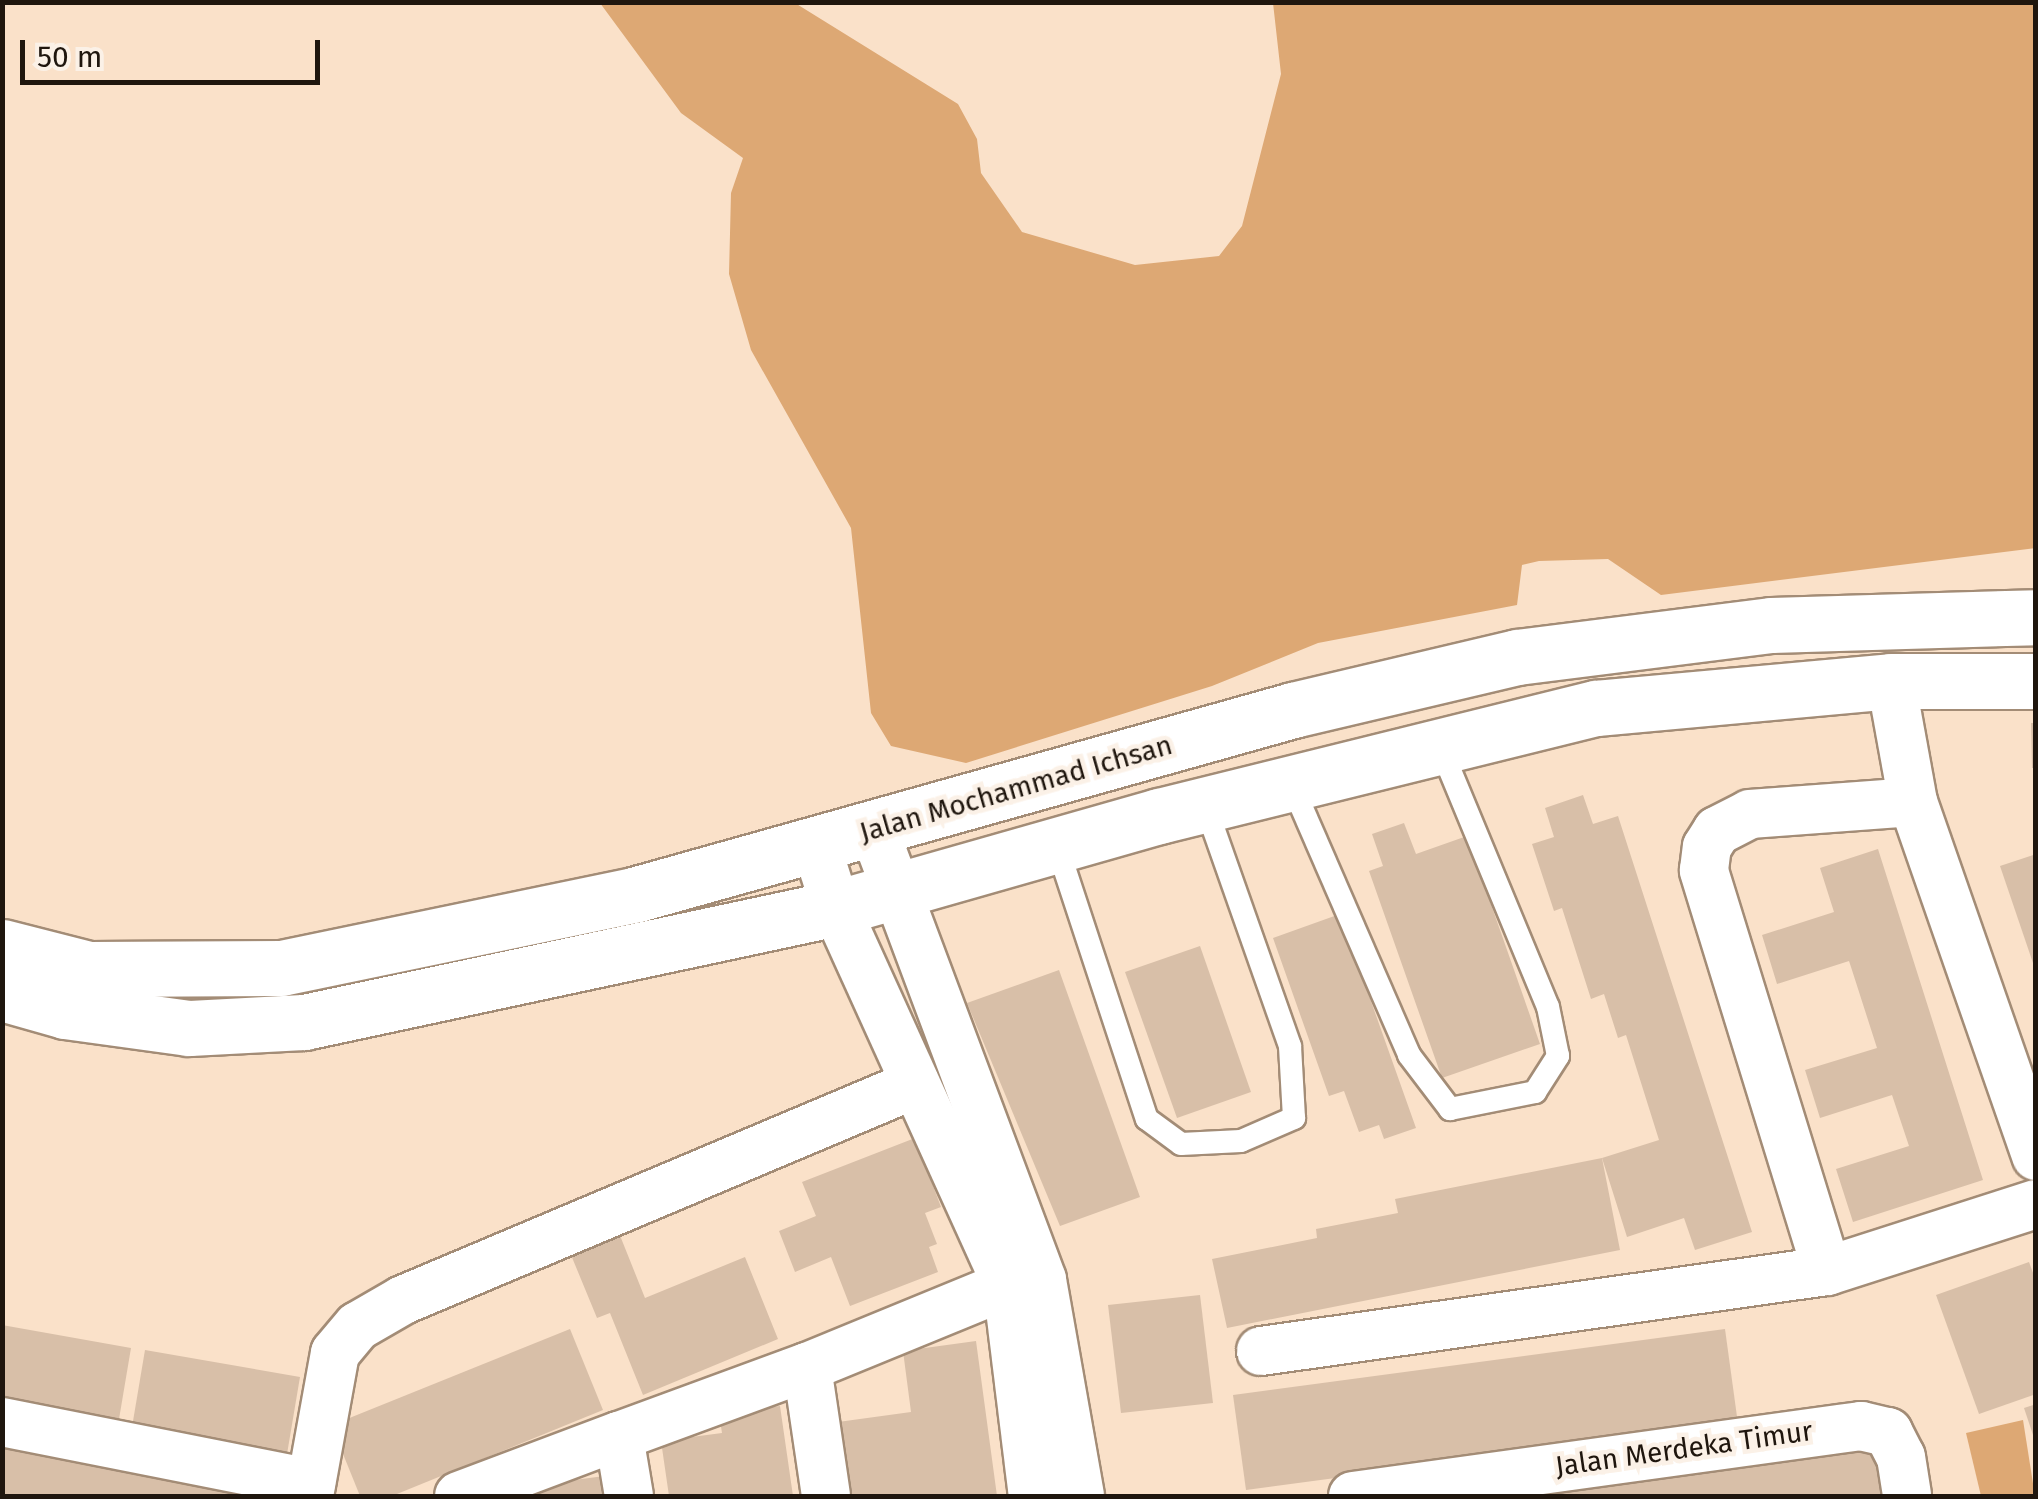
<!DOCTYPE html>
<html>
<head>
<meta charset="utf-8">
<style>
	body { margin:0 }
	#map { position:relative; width:2038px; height:1499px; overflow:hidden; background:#fae1c9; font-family:"Fira Sans",sans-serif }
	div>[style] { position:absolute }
	.green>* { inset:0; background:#dda874 }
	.building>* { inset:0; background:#d8bfa8 }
	.roads { filter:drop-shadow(2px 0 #a38c76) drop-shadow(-2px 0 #a38c76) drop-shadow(0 2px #a38c76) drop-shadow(0 -2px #a38c76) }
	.service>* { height:22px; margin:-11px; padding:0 11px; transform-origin:11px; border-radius:11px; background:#fff }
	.minor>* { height:48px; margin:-24px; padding:0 24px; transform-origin:24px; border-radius:24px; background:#fff }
	.primary>* { height:55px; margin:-27.5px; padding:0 27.5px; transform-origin:27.5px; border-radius:27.5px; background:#fff }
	span { translate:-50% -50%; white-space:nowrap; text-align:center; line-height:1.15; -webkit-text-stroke:9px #fbf1e7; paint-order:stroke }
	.street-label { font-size:28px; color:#1f160e }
	.frame { position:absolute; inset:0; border:5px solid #1f160e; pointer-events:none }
	.scale { position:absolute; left:20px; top:40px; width:300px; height:45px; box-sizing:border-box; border:5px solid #1f160e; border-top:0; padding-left:12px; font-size:30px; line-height:35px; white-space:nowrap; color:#1f160e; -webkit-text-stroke:8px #fbf1e7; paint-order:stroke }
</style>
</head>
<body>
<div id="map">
	<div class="green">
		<div style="clip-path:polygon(600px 3px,795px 3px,958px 104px,977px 139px,981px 173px,1022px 232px,1135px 265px,1219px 256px,1242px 226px,1281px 74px,1273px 3px,2035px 3px,2035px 548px,1661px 595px,1608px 559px,1539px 561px,1522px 565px,1517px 605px,1318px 643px,1212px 686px,966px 763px,891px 746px,871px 713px,851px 528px,751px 350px,729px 274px,731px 193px,743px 158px,681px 113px)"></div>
		<div style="clip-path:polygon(2023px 1420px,2035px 1496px,1981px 1496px,1966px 1433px)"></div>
	</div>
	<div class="building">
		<div style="clip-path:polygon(2031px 723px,2036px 723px,2036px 768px,2032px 768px)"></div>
		<div style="clip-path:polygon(1583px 795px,1593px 824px,1618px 816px,1752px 1232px,1695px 1250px,1684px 1218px,1627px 1237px,1602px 1158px,1659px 1140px,1626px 1035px,1618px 1038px,1604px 994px,1591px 999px,1562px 908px,1554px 911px,1532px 844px,1554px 837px,1545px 808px)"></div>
		<div style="clip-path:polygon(1404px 823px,1416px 854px,1467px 836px,1540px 1044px,1442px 1078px,1369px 871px,1383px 866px,1372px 834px)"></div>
		<div style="clip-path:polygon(1878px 849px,1983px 1180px,1853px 1222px,1836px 1169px,1909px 1146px,1892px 1095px,1820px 1118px,1805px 1070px,1877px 1048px,1851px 967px,1849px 961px,1777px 984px,1762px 935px,1834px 912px,1820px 868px)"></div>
		<div style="clip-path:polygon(2036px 854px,2036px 969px,2035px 969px,2000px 866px)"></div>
		<div style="clip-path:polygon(1340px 914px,1416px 1128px,1384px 1139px,1379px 1125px,1359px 1132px,1344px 1091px,1329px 1096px,1273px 938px)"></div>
		<div style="clip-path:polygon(1200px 946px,1251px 1092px,1177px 1118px,1125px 972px)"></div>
		<div style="clip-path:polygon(1059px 970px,1140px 1197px,1060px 1226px,967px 1003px)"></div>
		<div style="clip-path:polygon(915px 1138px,941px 1207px,925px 1213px,937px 1244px,929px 1247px,938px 1272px,850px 1306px,831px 1257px,795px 1272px,779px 1231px,816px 1216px,802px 1182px)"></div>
		<div style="clip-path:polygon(1602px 1158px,1620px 1250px,1227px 1328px,1212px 1259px,1317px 1238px,1316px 1229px,1398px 1213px,1395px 1199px)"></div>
		<div style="clip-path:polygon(613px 1218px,645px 1298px,745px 1257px,778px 1339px,643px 1395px,610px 1313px,597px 1318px,564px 1238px)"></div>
		<div style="clip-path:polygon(2029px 1262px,2036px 1281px,2036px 1394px,1979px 1414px,1936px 1295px)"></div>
		<div style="clip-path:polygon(1200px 1295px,1213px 1403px,1121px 1413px,1108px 1305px)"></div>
		<div style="clip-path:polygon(2px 1325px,131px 1348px,118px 1425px,2px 1404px)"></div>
		<div style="clip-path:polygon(570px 1329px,603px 1410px,392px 1496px,360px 1496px,339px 1444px,342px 1421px)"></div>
		<div style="clip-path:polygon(1725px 1329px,1738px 1424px,1246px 1490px,1233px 1395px)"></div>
		<div style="clip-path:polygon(976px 1341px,997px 1496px,848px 1496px,838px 1422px,911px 1412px,903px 1351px)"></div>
		<div style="clip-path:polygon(145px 1350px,300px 1377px,287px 1454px,132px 1427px)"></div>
		<div style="clip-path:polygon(2036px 1404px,2036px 1441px,2035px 1441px,2024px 1408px)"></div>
		<div style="clip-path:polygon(780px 1406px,793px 1496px,669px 1496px,661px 1441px,722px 1433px,719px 1414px)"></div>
		<div style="clip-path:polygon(1882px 1443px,1888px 1496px,1444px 1496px)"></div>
		<div style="clip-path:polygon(2px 1447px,88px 1463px,270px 1496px,2px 1496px)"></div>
		<div style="clip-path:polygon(612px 1475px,614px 1496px,537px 1496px,536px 1485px)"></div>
	</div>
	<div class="roads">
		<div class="service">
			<div style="left:1291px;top:783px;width:296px;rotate:66.5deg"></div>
			<div style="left:1409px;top:1055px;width:68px;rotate:52.8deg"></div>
			<div style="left:1450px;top:1109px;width:87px;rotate:-11.3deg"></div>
			<div style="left:1535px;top:1092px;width:43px;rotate:-57.4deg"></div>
			<div style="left:1558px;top:1056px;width:50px;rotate:-101.5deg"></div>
			<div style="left:1548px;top:1007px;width:282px;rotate:-112.5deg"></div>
			<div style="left:1057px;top:846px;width:287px;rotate:71.8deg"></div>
			<div style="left:1147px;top:1119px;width:42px;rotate:36.3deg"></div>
			<div style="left:1181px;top:1144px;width:60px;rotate:-2.9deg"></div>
			<div style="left:1241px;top:1141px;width:58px;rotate:-23.5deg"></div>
			<div style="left:1294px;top:1118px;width:72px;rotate:-93.2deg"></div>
			<div style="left:1290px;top:1046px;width:256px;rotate:-109.4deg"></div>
		</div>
		<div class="minor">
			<div style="left:1891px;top:681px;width:123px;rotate:79.7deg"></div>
			<div style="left:1913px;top:802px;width:375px;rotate:70.8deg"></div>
			<div style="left:874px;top:830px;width:480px;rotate:69.5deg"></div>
			<div style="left:1042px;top:1280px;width:219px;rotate:80deg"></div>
			<div style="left:816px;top:845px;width:66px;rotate:72.4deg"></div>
			<div style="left:836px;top:908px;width:414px;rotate:65.6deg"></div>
			<div style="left:1007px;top:1285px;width:213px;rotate:83deg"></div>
			<div style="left:1827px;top:1271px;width:419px;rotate:-107.1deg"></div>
			<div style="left:1704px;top:870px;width:23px;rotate:-83deg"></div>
			<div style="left:1707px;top:847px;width:19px;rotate:-58deg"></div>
			<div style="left:1717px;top:831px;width:37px;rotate:-27deg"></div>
			<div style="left:1750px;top:814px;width:163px;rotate:-4.2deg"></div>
			<div style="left:1261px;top:1351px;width:572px;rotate:-8.05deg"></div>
			<div style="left:1827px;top:1271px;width:219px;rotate:-17.8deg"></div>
			<div style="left:807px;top:1367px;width:216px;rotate:-22.3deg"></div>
			<div style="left:2px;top:1422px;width:315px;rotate:11.2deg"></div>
			<div style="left:309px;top:1496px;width:145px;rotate:-79.7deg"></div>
			<div style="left:335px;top:1353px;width:35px;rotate:-50deg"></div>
			<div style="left:358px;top:1326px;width:52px;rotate:-30deg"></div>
			<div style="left:403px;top:1300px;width:556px;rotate:-22.87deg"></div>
			<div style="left:459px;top:1496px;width:171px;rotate:-20.6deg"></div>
			<div style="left:629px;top:1496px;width:61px;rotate:-99.5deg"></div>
			<div style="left:619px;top:1436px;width:200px;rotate:-20.2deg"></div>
			<div style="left:807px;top:1367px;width:130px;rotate:81.6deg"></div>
			<div style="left:1353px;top:1496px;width:513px;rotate:-7.85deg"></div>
			<div style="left:1861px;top:1426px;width:28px;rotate:13deg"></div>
			<div style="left:1888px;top:1432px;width:28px;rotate:63deg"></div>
			<div style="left:1901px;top:1457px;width:39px;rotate:81deg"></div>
		</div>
		<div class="primary">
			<div style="left:2px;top:947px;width:90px;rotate:14.2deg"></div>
			<div style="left:89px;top:969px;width:192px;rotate:-0.3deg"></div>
			<div style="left:281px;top:968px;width:364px;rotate:-11.7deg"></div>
			<div style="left:637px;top:894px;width:681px;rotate:-15.67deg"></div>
			<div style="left:1293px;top:710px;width:230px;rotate:-13.3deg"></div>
			<div style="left:1517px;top:657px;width:256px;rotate:-7.2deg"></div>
			<div style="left:1771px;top:625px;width:265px;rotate:-1.7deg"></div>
			<div style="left:2px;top:993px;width:66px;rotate:15.9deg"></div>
			<div style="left:65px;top:1011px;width:125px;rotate:7.8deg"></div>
			<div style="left:189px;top:1028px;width:115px;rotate:-3deg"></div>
			<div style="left:304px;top:1022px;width:544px;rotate:-12.09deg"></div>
			<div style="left:836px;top:908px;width:336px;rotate:-15.9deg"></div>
			<div style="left:1159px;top:816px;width:450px;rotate:-13.9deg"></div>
			<div style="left:1596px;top:708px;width:296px;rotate:-5.2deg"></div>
			<div style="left:1891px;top:681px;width:145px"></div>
		</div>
	</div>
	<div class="street-label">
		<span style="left:1016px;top:789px;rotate:-16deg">Jalan Mochammad Ichsan</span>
		<span style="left:1684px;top:1449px;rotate:-8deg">Jalan Merdeka Timur</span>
	</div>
	<div class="frame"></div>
	<div class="scale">50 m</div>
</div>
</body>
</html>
